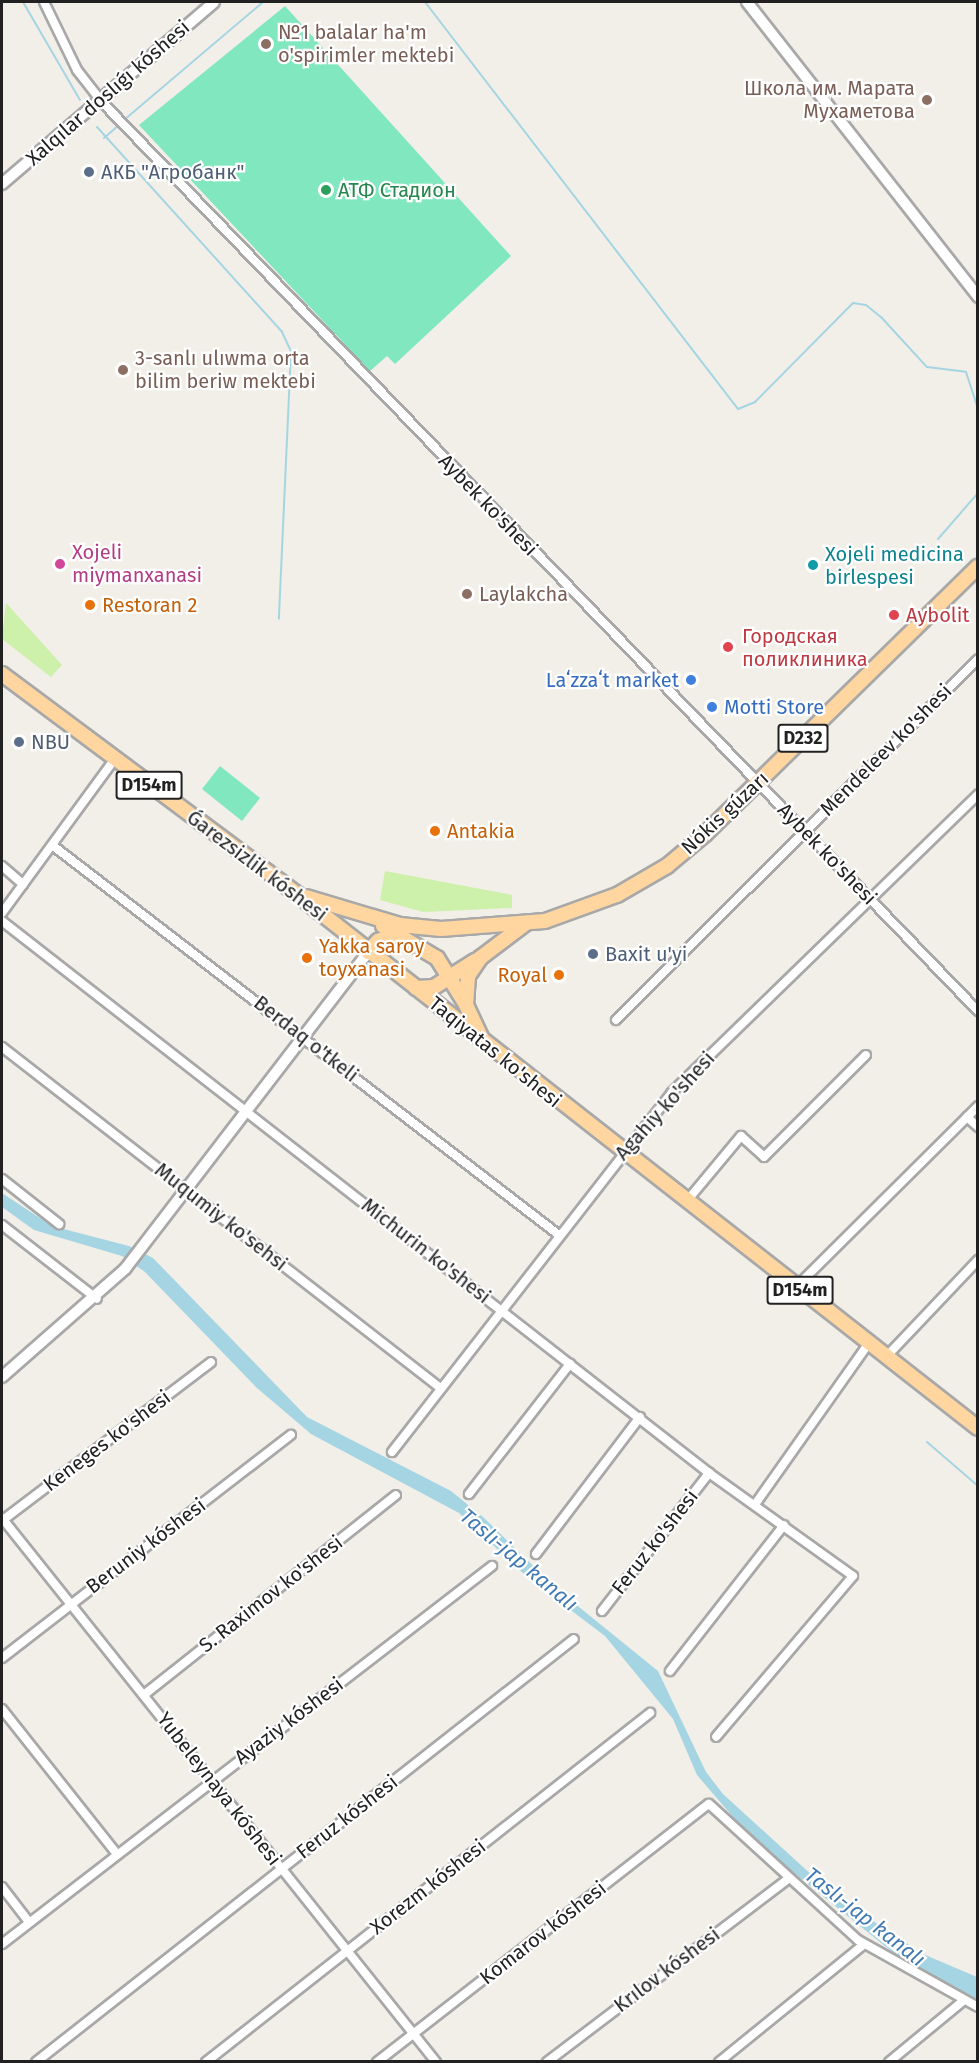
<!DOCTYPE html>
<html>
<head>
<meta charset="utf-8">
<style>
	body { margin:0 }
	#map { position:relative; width:979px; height:2063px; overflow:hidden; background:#f2efe8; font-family:"Fira Sans",sans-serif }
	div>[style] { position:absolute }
	.grass>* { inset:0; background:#cdf0aa }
	.pitch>* { inset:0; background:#80e7bf }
	.water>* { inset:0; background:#a5d5e3 }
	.stream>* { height:2px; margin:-1px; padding:0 1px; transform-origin:1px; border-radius:1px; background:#a5d5e3 }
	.roads { filter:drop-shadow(2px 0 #a8a8a8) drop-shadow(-2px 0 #a8a8a8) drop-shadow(0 2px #a8a8a8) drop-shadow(0 -2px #a8a8a8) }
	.minor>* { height:8px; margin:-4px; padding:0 4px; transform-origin:4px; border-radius:4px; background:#fff }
	.tertiary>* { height:10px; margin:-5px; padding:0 5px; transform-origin:5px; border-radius:5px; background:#fff }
	.primary>* { height:14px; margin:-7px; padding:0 7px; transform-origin:7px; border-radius:7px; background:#ffd6a0 }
	.dots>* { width:16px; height:16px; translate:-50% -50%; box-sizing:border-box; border:3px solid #fff; border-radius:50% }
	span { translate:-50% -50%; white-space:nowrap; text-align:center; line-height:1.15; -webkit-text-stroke:4.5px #fff; paint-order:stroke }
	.shield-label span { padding:2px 4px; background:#fff; border:2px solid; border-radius:4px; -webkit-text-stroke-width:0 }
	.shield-label { font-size:18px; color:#212121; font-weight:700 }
	.education-label { font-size:20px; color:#785e54 }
	.left { translate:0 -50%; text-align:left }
	.right { translate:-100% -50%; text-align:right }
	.street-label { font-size:20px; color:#212121 }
	.service-label { font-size:20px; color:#4e5e75 }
	.leisure-label { font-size:20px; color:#27864d }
	.hotel-label { font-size:20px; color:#b23c85 }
	.culture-label { font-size:20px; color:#0d838f }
	.food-label { font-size:20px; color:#c56008 }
	.health-label { font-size:20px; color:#be3a42 }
	.shop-label { font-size:20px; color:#366cbe }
	.water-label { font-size:21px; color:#417ab2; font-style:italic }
	.frame { position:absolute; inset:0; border:3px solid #212121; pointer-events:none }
</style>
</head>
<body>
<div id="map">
	<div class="grass">
		<div style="clip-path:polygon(6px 603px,62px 665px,51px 677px,2px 639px)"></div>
		<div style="clip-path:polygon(385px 871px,512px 895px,512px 908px,423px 912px,380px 900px)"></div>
	</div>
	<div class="pitch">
		<div style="clip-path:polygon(285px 6px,511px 256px,395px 364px,387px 356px,370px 371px,139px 125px)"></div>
		<div style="clip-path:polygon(220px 766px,260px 798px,242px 821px,202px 789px)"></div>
	</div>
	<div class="water">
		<div style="clip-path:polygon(2px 1193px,52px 1226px,129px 1246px,153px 1258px,307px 1417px,451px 1491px,483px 1517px,558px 1590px,658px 1671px,706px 1772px,723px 1794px,826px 1888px,870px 1919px,923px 1954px,977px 1977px,977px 1999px,896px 1955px,751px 1838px,697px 1775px,673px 1719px,605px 1636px,527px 1577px,459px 1513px,311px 1434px,257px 1388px,145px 1272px,122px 1256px,34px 1230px,2px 1207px)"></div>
	</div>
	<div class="stream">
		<div style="left:23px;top:2px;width:113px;rotate:59.8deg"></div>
		<div style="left:425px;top:2px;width:513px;rotate:52.44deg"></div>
		<div style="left:738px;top:409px;width:18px;rotate:-22deg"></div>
		<div style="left:755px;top:402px;width:139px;rotate:-45.3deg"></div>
		<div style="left:853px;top:303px;width:13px;rotate:9deg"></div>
		<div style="left:866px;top:305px;width:19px;rotate:39deg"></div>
		<div style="left:881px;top:317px;width:68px;rotate:47.4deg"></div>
		<div style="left:927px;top:367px;width:39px;rotate:7deg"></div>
		<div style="left:966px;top:372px;width:39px;rotate:72deg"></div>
		<div style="left:124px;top:120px;width:182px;rotate:-40.3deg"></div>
		<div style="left:97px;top:127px;width:276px;rotate:47.9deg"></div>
		<div style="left:282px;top:332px;width:21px;rotate:65deg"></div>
		<div style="left:291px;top:351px;width:268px;rotate:92.6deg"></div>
		<div style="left:104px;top:138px;width:21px;rotate:-41deg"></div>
		<div style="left:938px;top:539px;width:61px;rotate:-49deg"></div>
		<div style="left:927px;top:1442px;width:67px;rotate:40.8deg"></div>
	</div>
	<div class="roads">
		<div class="minor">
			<div style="left:44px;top:2px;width:76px;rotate:64.1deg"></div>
			<div style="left:77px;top:70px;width:39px;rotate:52deg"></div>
			<div style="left:101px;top:101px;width:1264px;rotate:46.06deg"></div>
			<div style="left:52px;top:845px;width:640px;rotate:37.57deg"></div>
			<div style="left:2px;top:866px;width:28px;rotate:41deg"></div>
			<div style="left:2px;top:913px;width:190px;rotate:-53.8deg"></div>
			<div style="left:2px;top:921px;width:897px;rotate:37.98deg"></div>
			<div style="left:709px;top:1473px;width:177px;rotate:35.6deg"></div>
			<div style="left:853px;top:1576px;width:211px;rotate:130.4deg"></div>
			<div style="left:616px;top:1020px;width:511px;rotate:-44.92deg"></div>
			<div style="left:2px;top:1047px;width:554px;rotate:37.88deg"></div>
			<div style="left:967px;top:1117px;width:15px;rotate:42deg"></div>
			<div style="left:2px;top:1179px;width:73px;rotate:38.3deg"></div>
			<div style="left:686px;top:1202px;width:86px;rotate:-50.2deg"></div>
			<div style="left:741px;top:1136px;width:31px;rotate:42deg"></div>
			<div style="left:764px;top:1157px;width:144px;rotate:-45deg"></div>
			<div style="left:2px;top:1225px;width:120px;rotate:37.9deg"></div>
			<div style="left:796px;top:1287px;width:257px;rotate:-44.8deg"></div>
			<div style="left:886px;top:1357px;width:134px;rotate:-46.5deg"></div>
			<div style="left:392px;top:1452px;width:456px;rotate:-52.1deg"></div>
			<div style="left:672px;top:1092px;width:427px;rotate:-44.2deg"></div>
			<div style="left:469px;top:1494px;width:165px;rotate:-52.2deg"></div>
			<div style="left:756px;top:1503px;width:196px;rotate:-54.8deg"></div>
			<div style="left:2px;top:1518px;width:696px;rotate:51.42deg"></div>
			<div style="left:3px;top:1520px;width:261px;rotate:-37.2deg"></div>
			<div style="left:536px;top:1554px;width:172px;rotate:-52.8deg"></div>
			<div style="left:602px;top:1611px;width:175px;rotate:-52.2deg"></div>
			<div style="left:2px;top:1658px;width:365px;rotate:-37.7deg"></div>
			<div style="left:670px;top:1671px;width:185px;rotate:-52deg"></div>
			<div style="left:145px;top:1694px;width:320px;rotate:-38.4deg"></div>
			<div style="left:2px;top:1709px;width:184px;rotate:51.6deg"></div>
			<div style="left:2px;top:1887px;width:44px;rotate:52.4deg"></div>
			<div style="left:2px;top:1944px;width:619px;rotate:-37.65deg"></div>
			<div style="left:36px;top:2062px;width:684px;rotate:-38.18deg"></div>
			<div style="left:206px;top:2062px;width:565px;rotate:-38.17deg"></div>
			<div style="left:377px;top:2062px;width:420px;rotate:-37.9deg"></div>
			<div style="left:709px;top:1804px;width:202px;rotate:42.4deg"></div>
			<div style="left:858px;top:1940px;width:137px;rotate:29.2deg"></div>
			<div style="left:547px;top:2062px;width:303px;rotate:-37.2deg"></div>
			<div style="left:719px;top:2062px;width:187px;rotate:-39.1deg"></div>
			<div style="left:889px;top:2062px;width:96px;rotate:-39.5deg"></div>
		</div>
		<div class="tertiary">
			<div style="left:747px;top:2px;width:375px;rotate:51.9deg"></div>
			<div style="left:2px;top:184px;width:279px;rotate:-40.6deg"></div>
			<div style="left:2px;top:1377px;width:164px;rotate:-41.3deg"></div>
			<div style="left:125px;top:1269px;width:399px;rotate:-52.5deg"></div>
		</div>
		<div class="primary">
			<div style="left:2px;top:674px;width:369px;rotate:36.7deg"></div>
			<div style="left:298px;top:895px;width:864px;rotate:38.09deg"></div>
			<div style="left:306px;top:897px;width:98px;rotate:16.6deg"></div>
			<div style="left:400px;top:925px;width:41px;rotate:5.6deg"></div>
			<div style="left:441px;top:929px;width:104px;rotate:-4.4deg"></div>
			<div style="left:545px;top:921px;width:77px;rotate:-19.9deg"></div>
			<div style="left:617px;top:895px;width:58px;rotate:-30.1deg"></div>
			<div style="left:667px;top:866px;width:50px;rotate:-40.1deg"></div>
			<div style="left:705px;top:834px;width:382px;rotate:-44.4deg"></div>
			<div style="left:383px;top:926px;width:63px;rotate:30.7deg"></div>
			<div style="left:437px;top:958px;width:53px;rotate:58.1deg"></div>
			<div style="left:368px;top:952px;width:15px;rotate:-48deg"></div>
			<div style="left:378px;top:941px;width:26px;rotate:-21deg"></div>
			<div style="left:416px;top:988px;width:18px;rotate:-3deg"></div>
			<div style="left:434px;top:987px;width:49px;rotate:-32.4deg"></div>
			<div style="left:481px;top:1037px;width:35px;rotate:-115deg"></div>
			<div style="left:466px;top:1005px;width:29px;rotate:-86deg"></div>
			<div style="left:468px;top:976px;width:22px;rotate:-56deg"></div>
			<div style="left:480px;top:958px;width:56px;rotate:-37.1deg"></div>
		</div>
	</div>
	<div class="dots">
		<div style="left:266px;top:44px;background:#8d6e63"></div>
		<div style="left:927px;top:100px;background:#8d6e63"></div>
		<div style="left:89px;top:172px;background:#5c6f8a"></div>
		<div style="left:326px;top:190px;background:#2e9e5b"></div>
		<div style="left:123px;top:370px;background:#8d6e63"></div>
		<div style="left:60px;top:564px;background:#d1479c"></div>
		<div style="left:813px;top:565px;background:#0f9aa8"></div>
		<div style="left:467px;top:594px;background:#8d6e63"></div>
		<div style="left:90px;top:605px;background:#e8710a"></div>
		<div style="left:894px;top:615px;background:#e0444e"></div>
		<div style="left:728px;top:647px;background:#e0444e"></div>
		<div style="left:691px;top:680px;background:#3f7fe0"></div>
		<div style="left:712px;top:707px;background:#3f7fe0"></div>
		<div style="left:19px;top:742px;background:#5c6f8a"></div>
		<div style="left:435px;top:831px;background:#e8710a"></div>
		<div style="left:593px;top:954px;background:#5c6f8a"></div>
		<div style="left:307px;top:958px;background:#e8710a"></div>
		<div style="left:559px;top:975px;background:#e8710a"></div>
	</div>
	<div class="shield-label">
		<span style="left:803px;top:738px">D232</span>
		<span style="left:149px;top:785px">D154m</span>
		<span style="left:800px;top:1290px">D154m</span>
	</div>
	<div class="education-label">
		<span class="left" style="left:278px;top:44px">№1 balalar ha'm<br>o'spirimler mektebi</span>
		<span class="right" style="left:915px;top:100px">Школа им. Марата<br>Мухаметова</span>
		<span class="left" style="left:135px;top:370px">3-sanlı ulıwma orta<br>bilim beriw mektebi</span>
		<span class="left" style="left:479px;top:594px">Laylakcha</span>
	</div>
	<div class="street-label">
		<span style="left:108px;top:93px;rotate:-41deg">Xalqılar doslıǵı kóshesi</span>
		<span style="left:488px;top:505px;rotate:46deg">Aybek ko'shesi</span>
		<span style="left:886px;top:750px;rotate:-45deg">Mendeleev ko'shesi</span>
		<span style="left:725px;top:813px;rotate:-43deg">Nókis gúzarı</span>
		<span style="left:827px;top:854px;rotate:46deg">Aybek ko'shesi</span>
		<span style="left:257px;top:866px;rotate:37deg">Ǵarezsizlik kóshesi</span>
		<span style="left:306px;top:1039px;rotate:38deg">Berdaq o'tkeli</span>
		<span style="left:495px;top:1052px;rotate:39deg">Taqiyatas ko'shesi</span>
		<span style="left:665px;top:1106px;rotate:-48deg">Agahiy ko'shesi</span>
		<span style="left:221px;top:1217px;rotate:38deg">Muqumiy ko'sehsi</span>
		<span style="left:426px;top:1251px;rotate:38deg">Michurin ko'shesi</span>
		<span style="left:107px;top:1441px;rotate:-37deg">Keneges ko'shesi</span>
		<span style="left:655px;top:1542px;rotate:-52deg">Feruz ko'shesi</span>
		<span style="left:146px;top:1546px;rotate:-37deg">Beruniy kóshesi</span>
		<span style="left:271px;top:1594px;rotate:-38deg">S. Raximov ko'shesi</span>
		<span style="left:289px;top:1721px;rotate:-37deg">Ayaziy kóshesi</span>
		<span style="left:219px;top:1789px;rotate:52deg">Yubeleynaya kóshesi</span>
		<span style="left:347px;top:1817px;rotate:-38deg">Feruz kóshesi</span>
		<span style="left:428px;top:1887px;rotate:-38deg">Xorezm kóshesi</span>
		<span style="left:543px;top:1933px;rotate:-38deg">Komarov kóshesi</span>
		<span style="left:667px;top:1970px;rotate:-37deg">Krılov kóshesi</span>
	</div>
	<div class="service-label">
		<span class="left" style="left:101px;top:172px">АКБ "Агробанк"</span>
		<span class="left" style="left:31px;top:742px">NBU</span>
		<span class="left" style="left:605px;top:954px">Baxit u'yi</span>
	</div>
	<div class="leisure-label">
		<span class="left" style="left:338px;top:190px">АТФ Стадион</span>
	</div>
	<div class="hotel-label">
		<span class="left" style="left:72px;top:564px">Xojeli<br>miymanxanasi</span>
	</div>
	<div class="culture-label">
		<span class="left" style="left:825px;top:566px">Xojeli medicina<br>birlespesi</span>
	</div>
	<div class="food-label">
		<span class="left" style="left:102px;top:605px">Restoran 2</span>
		<span class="left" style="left:447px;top:831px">Antakia</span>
		<span class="left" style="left:319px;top:958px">Yakka saroy<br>toyxanasi</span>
		<span class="right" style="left:547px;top:975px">Royal</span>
	</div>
	<div class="health-label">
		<span class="left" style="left:906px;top:615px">Aybolit</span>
		<span class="left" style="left:742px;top:648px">Городская<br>поликлиника</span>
	</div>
	<div class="shop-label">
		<span class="right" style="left:679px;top:680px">Laʻzzaʻt market</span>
		<span class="left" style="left:724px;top:707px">Motti Store</span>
	</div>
	<div class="water-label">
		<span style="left:519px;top:1560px;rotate:40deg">Taslı-jap kanalı</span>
		<span style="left:865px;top:1917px;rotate:38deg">Taslı-jap kanalı</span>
	</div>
	<div class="frame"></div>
</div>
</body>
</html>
